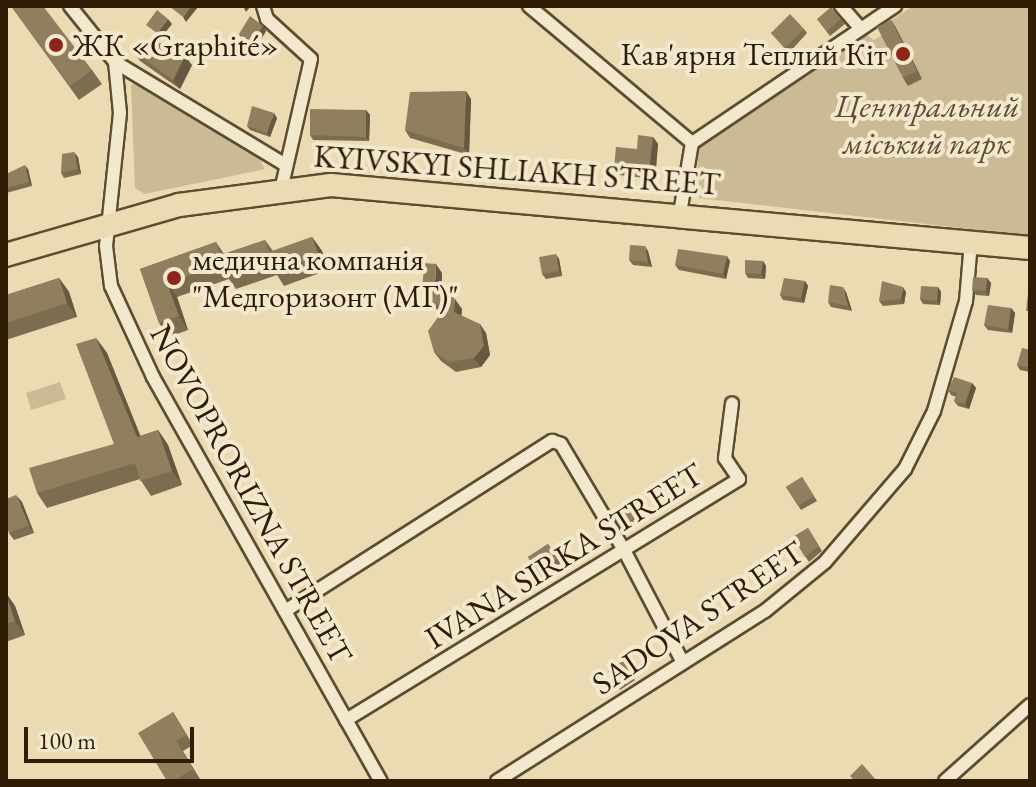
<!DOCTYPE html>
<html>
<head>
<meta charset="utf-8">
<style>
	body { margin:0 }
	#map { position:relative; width:1036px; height:787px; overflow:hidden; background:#eadbb2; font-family:"EB Garamond",serif }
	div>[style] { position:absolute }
	.green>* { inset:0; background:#cabb94 }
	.roads { filter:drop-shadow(2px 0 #5d4c30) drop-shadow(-2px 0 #5d4c30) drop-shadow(0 2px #5d4c30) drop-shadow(0 -2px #5d4c30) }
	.street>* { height:12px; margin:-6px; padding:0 6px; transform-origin:6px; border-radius:6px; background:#f1e8cd }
	.highway>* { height:22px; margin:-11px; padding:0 11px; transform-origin:11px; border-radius:11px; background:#eadbb2 }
	.wall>* { inset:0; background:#7c6d51 }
	.shaded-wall>* { inset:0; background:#655942 }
	.building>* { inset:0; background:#907f5e }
	.dots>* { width:22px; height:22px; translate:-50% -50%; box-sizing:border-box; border:4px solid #f1e8cd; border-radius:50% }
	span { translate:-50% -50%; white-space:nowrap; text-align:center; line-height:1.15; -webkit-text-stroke:8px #f1e8cd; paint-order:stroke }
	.poi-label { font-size:32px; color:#2e1c04 }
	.left { translate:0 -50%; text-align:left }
	.right { translate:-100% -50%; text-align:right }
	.park-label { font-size:32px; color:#5d4c2f; font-style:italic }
	.street-label { font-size:32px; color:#2e1c04 }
	.frame { position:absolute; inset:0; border:8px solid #2e1c04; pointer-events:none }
	.scale { position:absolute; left:24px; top:727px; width:170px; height:36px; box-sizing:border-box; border:4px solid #2e1c04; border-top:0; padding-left:10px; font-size:24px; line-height:28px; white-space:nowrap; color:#2e1c04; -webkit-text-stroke:6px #f1e8cd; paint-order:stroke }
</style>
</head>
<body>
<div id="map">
	<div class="green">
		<div style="clip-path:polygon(913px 6px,1030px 6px,1030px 236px,699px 198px,697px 146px,865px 34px,874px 40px,892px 29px,889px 22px)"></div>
		<div style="clip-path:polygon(139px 82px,258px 156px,265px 169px,145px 194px,135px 188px,131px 85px)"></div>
		<div style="clip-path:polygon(60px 382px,66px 399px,31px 410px,26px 393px)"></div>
	</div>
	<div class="roads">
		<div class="street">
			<div style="left:70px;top:6px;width:72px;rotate:51.2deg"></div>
			<div style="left:115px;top:62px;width:200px;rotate:31.1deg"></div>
			<div style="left:263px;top:6px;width:14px;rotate:73deg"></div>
			<div style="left:267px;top:19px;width:59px;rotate:42.3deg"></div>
			<div style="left:311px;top:59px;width:130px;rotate:102.9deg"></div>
			<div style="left:529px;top:6px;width:213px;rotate:40deg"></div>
			<div style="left:841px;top:6px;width:30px;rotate:49deg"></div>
			<div style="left:115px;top:62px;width:51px;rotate:84.4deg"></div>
			<div style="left:120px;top:113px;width:134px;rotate:96deg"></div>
			<div style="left:106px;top:246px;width:40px;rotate:82.9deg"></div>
			<div style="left:111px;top:286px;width:100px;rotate:65.2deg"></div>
			<div style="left:153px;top:377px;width:464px;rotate:60.6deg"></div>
			<div style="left:680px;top:213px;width:71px;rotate:-80.3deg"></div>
			<div style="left:692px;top:143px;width:245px;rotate:-34deg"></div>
			<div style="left:285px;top:611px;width:317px;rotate:-32.5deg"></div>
			<div style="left:552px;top:441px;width:9px;rotate:18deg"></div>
			<div style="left:561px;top:444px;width:123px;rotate:59.3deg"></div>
			<div style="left:624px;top:550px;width:127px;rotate:62.4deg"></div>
			<div style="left:346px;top:720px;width:461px;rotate:-31.5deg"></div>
			<div style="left:739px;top:479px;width:25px;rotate:-124deg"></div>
			<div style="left:725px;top:458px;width:55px;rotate:-82.7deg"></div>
			<div style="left:497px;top:781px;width:317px;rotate:-32.4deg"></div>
			<div style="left:765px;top:611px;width:77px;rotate:-39.2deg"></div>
			<div style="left:825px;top:562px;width:123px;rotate:-49.3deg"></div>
			<div style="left:905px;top:469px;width:65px;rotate:-63.4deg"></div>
			<div style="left:934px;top:411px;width:115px;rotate:-73.8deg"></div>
			<div style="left:966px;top:301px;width:59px;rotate:-85.2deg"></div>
			<div style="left:945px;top:781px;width:114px;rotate:-41.8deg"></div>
		</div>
		<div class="highway">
			<div style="left:6px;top:255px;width:180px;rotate:-16.1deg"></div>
			<div style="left:179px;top:205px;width:153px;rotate:-7.5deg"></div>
			<div style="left:331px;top:185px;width:702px;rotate:5.15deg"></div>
		</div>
	</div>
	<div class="wall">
		<div style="clip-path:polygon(11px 6px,92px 70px,102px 84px,79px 100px)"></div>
		<div style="clip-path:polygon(817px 19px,841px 19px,845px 24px,830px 36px)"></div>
		<div style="clip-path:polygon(891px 20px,896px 28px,922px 79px,908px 86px,903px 78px)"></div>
		<div style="clip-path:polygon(263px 26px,266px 31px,256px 48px,242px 39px,239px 34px)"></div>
		<div style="clip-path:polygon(804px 29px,807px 33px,789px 53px,771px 33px)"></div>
		<div style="clip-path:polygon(133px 51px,192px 65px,180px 89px,140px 61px)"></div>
		<div style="clip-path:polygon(471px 99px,469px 155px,410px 138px,405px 130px)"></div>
		<div style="clip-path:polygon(366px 110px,370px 115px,369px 141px,313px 140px,310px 135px)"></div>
		<div style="clip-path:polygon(277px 118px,270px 137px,250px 130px,247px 126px)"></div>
		<div style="clip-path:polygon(653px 137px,658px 144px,655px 179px,619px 175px,614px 168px)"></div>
		<div style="clip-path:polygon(78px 157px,81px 174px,64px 178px,61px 173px)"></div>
		<div style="clip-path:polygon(28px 169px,32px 186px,6px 193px,6px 174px)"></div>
		<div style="clip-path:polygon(312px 237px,322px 251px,328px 270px,284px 286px,277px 275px,236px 289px,229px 279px,177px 297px,188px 330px,169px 337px,159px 323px,140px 269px,216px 242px,224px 254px,265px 240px,273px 251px)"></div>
		<div style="clip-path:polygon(648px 251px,652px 267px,633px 265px,629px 260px)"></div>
		<div style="clip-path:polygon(559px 259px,562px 276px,546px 279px,542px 274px)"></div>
		<div style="clip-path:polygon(730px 261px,726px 279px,679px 270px,675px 265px)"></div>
		<div style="clip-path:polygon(763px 261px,766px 266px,765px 279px,748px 278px,745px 273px)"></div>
		<div style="clip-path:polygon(442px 273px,442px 290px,462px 309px,461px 315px,486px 333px,490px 355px,481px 367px,456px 372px,441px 361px,434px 352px,441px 312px,429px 304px,422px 294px)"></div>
		<div style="clip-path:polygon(59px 278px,69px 292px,77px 317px,6px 340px,6px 295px)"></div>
		<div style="clip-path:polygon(987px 278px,991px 283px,989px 296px,976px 295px,972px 290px)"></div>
		<div style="clip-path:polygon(805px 281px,808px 286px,804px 303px,783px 300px,780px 295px)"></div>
		<div style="clip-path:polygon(938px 287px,941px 292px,940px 305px,923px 304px,920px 299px)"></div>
		<div style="clip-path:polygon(846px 292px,852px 311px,831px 307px,828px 302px)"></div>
		<div style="clip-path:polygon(906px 292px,904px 304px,883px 306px,879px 301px)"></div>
		<div style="clip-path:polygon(1011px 308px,1015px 313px,1012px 333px,988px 330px,984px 325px)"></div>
		<div style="clip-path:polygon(96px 338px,107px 353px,140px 436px,158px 430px,168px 445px,182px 485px,151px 496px,140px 479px,47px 508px,37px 493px,114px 444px)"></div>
		<div style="clip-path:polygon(1030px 350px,1030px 372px,1020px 370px,1017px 365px)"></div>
		<div style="clip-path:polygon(972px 383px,976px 388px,969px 409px,958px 406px,954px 401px,956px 397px,951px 395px,948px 390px)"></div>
		<div style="clip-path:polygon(802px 477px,817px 501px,801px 510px,786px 487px)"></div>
		<div style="clip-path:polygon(22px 502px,34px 533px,14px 540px,9px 533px)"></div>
		<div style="clip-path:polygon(627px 503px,639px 523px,623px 531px,611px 512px)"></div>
		<div style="clip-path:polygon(808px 528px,822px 551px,809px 562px,793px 537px)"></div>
		<div style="clip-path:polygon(548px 544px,561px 563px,541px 577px,528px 557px)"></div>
		<div style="clip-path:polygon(6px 593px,15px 606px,25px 635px,6px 642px)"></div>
		<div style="clip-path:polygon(623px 661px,635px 680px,620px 690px,608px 671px)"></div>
		<div style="clip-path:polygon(173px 712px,193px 745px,183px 751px,200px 779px,196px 781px,167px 781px)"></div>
	</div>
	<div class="shaded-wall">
		<div style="clip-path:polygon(191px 6px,199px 6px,186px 22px,183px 17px)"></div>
		<div style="clip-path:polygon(243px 6px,251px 6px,246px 12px)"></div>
		<div style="clip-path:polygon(168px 19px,172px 24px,161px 38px,157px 33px)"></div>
		<div style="clip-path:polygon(891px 20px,896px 28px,922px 79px,917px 71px)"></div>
		<div style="clip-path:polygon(263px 26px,266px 31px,256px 48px,252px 43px)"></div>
		<div style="clip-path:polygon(185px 56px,192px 65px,180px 89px,173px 80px)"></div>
		<div style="clip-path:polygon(466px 91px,471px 99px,469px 155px,464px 148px)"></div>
		<div style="clip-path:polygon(366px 110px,370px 115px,369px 141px,366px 137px)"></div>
		<div style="clip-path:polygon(274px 113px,277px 118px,270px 137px,267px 133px)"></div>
		<div style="clip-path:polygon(653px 137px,658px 144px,655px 179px,649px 172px)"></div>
		<div style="clip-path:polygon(74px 152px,78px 157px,81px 174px,78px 169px)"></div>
		<div style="clip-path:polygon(25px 165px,28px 169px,32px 186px,29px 182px)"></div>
		<div style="clip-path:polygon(312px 237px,322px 251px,328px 270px,319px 256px)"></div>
		<div style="clip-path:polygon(645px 246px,648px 251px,652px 267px,648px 262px)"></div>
		<div style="clip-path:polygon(556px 254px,559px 259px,562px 276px,559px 271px)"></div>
		<div style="clip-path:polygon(727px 256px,730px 261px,726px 279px,723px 274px)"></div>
		<div style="clip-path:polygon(763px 261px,766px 266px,765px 279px,761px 274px)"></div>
		<div style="clip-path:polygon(436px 264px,442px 273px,441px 294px,435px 285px)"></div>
		<div style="clip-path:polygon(59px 278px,69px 292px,77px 317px,67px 303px)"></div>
		<div style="clip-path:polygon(987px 278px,991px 283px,989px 296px,986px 291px)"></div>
		<div style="clip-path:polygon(805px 281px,808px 286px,804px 303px,801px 298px)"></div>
		<div style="clip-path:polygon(167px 283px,177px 297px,188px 330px,179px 316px)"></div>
		<div style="clip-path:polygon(843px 287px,846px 292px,852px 311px,848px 306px)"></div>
		<div style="clip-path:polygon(903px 287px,906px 292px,904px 304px,901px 299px)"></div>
		<div style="clip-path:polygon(938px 287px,941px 292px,940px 305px,937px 301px)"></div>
		<div style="clip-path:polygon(455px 299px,462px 309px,461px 321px,454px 312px)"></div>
		<div style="clip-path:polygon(1011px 308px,1015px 313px,1012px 333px,1008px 329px)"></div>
		<div style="clip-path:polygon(480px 324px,486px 333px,490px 355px,481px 367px,474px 358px)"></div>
		<div style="clip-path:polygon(96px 338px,107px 353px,147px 452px,137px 437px)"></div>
		<div style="clip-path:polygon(972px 383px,976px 388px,969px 409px,965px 404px)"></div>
		<div style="clip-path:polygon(158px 430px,168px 445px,182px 485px,172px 471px)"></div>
		<div style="clip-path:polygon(16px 495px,22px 502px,34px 533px,29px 525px)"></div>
		<div style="clip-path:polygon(6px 593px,15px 606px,25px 635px,15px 621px)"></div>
	</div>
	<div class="building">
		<div style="clip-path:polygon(11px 6px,43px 6px,92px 70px,70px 86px)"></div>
		<div style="clip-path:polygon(169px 6px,191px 6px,183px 17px)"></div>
		<div style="clip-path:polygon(831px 7px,841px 19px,827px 31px,817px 19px)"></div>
		<div style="clip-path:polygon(157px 10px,168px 19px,157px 33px,146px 25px)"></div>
		<div style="clip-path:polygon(790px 14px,804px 29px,785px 48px,771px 33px)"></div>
		<div style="clip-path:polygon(250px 16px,263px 26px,252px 43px,239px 34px)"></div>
		<div style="clip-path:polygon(891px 20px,917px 71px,903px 78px,877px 27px)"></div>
		<div style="clip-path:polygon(152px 39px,185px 56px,173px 80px,133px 51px,138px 42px,148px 47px)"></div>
		<div style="clip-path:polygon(466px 91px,464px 148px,405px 130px,410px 92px)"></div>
		<div style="clip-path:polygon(252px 106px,274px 113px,267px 133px,247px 126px)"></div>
		<div style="clip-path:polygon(310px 109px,366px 110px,366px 137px,310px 135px)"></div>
		<div style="clip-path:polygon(638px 135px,653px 137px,649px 172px,614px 168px,616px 147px,637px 149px)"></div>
		<div style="clip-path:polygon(74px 152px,78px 169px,61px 173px,62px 154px)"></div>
		<div style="clip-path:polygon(25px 165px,29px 182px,6px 188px,6px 174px)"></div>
		<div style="clip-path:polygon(312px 237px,319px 256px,274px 272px,270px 260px,227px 275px,223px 264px,167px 283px,179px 316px,159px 323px,140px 269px,216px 242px,220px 255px,265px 240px,269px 252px)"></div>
		<div style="clip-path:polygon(630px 245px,645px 246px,648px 262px,629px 260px)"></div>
		<div style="clip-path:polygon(678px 249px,727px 256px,723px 274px,675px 265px)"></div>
		<div style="clip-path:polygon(556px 254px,559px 271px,542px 274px,539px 257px)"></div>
		<div style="clip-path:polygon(745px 260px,763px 261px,761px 274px,745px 273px)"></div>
		<div style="clip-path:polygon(424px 263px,436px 264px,435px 285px,455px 299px,454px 312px,480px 324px,484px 346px,474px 358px,449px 362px,434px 352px,428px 331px,444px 309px,422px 294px)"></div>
		<div style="clip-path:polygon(973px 277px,987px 278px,986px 291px,972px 290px)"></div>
		<div style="clip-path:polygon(59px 278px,67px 303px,6px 323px,6px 295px)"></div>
		<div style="clip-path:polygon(784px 278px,805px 281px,801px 298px,780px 295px)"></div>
		<div style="clip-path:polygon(882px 281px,903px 287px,901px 299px,879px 301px)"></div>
		<div style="clip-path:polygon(830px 285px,843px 287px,848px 306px,828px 302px)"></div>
		<div style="clip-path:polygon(921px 286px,938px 287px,937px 301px,920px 299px)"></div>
		<div style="clip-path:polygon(1028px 294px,1030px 294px,1030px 311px,1026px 311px)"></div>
		<div style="clip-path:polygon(988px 305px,1011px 308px,1008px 329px,984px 325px)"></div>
		<div style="clip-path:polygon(96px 338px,137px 437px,158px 430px,172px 471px,140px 481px,135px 463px,37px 493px,29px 468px,114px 444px,76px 344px)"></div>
		<div style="clip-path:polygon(1022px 348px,1030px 350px,1030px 368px,1017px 365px)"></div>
		<div style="clip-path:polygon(954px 377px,972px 383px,965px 404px,954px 401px,957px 393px,948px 390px)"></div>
		<div style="clip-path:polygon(802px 477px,814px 496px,798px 506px,786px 487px)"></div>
		<div style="clip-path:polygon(16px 495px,29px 525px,9px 533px,6px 524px,6px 499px)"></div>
		<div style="clip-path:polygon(627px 503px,635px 518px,620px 527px,611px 512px)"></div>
		<div style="clip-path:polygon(808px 528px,819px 546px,805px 557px,793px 537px)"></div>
		<div style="clip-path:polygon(548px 544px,558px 558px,537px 572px,528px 557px)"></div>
		<div style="clip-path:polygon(6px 594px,15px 621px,6px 624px)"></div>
		<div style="clip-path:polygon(623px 661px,632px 675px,617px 685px,608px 671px)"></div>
		<div style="clip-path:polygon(173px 712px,187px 735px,176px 741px,193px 769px,173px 781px,167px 781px,138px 733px)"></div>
		<div style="clip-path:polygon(862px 764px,877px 781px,855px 781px,850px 776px)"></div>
	</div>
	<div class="dots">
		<div style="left:56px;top:45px;background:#8f2418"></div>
		<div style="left:903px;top:54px;background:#8f2418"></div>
		<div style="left:174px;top:278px;background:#8f2418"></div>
	</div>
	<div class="poi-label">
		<span class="left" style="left:72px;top:45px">ЖК «Graphité»</span>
		<span class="right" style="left:887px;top:54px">Кав'ярня Теплий Кіт</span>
		<span class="left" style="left:192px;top:278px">медична компанія<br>"Медгоризонт (МГ)"</span>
	</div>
	<div class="park-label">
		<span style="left:927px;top:125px">Центральний<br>міський парк</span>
	</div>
	<div class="street-label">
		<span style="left:517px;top:170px;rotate:4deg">KYIVSKYI SHLIAKH STREET</span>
		<span style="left:251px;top:494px;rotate:61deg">NOVOPRORIZNA STREET</span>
		<span style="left:564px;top:556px;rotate:-32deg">IVANA SIRKA STREET</span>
		<span style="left:698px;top:618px;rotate:-34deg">SADOVA STREET</span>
	</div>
	<div class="frame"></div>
	<div class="scale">100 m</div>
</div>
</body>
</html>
